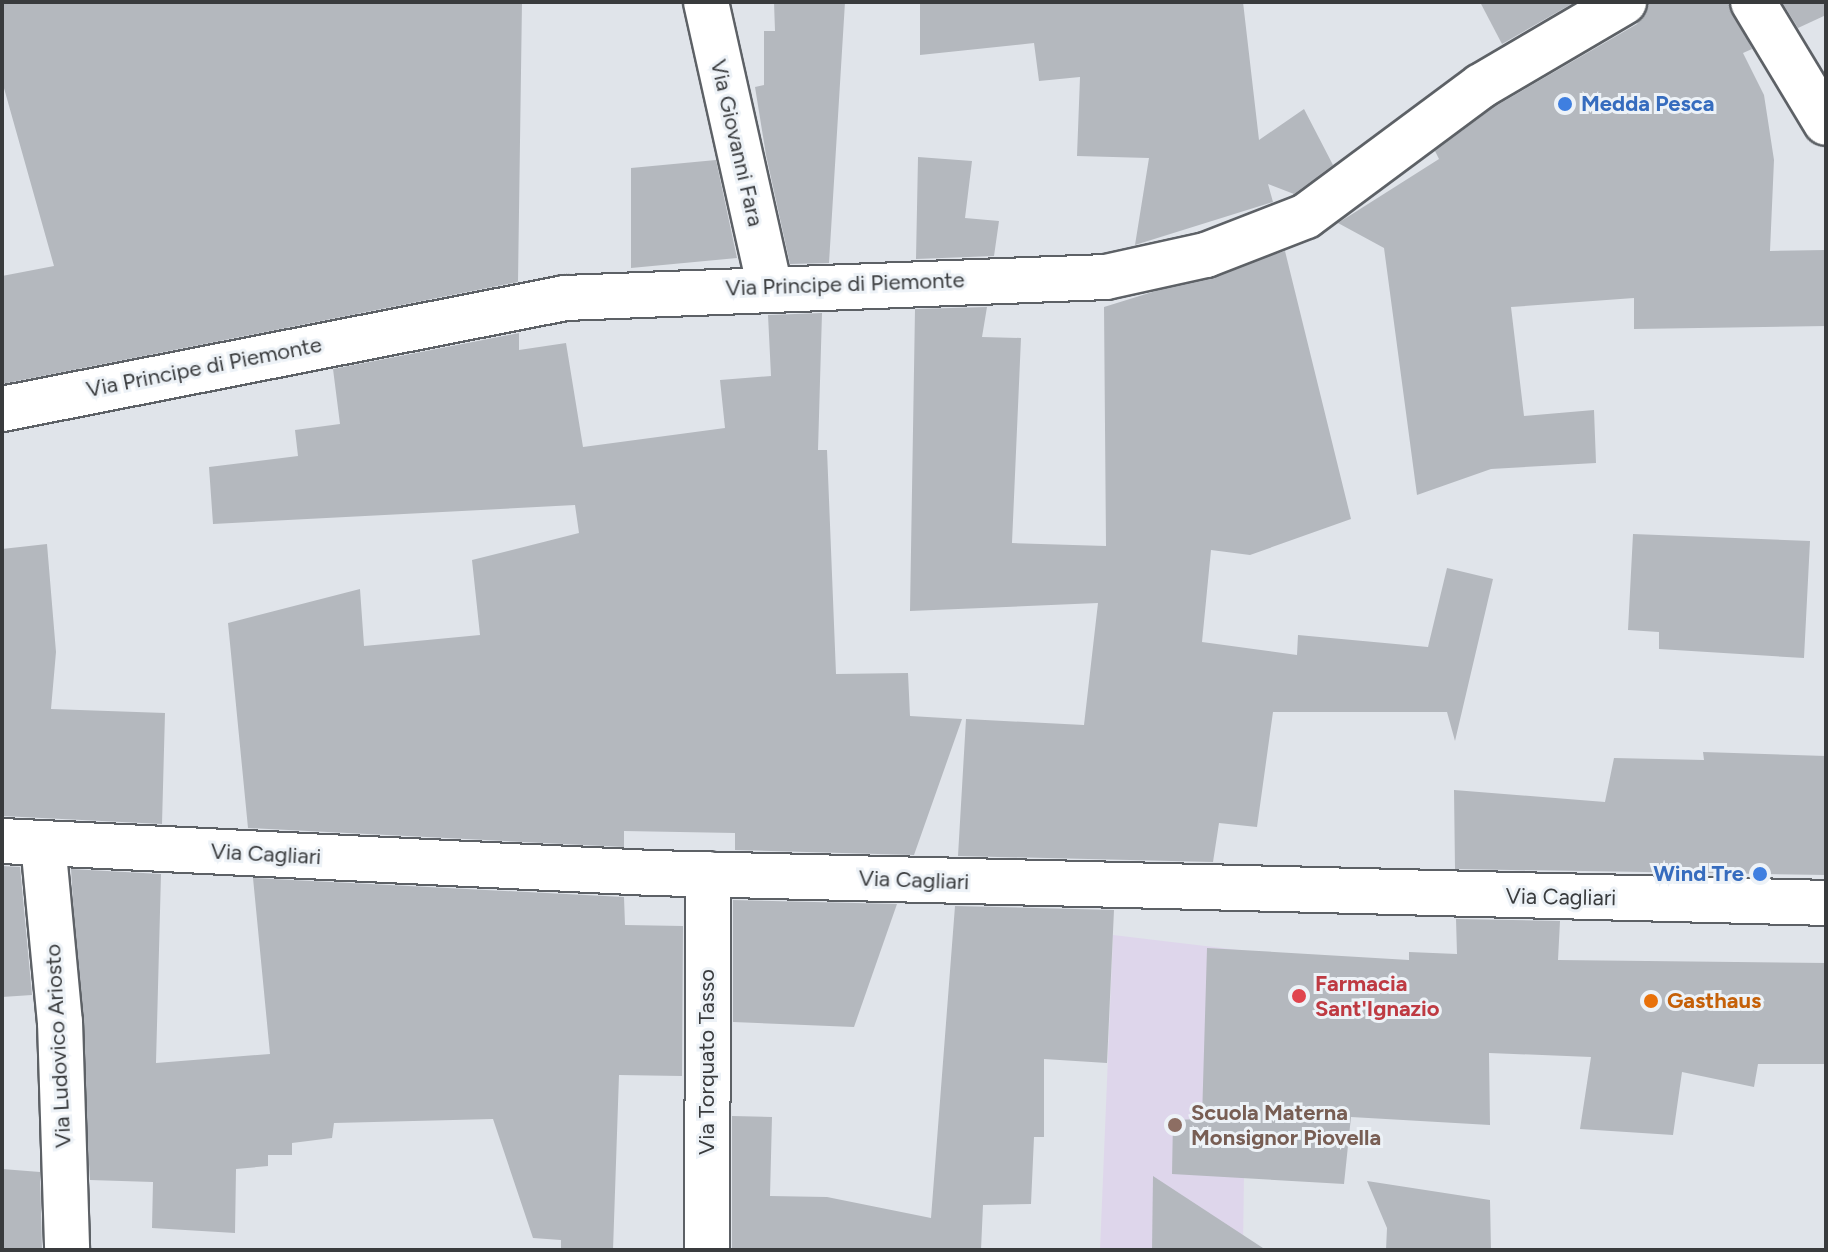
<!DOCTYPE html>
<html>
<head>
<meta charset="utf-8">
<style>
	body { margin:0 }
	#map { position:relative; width:1828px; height:1252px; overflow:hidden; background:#e0e4ea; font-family:Figtree,sans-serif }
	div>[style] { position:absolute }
	.education>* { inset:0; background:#ded6eb }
	.building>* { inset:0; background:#b4b8be }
	.roads { filter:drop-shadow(2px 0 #5d6166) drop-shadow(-2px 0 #5d6166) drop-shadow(0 2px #5d6166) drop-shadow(0 -2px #5d6166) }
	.street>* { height:44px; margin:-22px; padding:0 22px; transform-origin:22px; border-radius:22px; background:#fff }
	.secondary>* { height:44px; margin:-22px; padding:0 22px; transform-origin:22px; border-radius:22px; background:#fff }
	.dots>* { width:22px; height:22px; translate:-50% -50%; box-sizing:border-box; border:4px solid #edf2f7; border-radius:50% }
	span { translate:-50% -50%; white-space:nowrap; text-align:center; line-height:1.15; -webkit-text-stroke:6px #edf2f7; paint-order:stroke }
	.shop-label { font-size:22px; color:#366cbe; font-weight:700 }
	.left { translate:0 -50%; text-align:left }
	.right { translate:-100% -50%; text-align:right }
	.street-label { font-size:22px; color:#393b3d }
	.health-label { font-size:22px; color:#be3a42; font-weight:700 }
	.food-label { font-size:22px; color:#c56008; font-weight:700 }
	.education-label { font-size:22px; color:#785e54; font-weight:700 }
	.frame { position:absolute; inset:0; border:4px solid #393b3d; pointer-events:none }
</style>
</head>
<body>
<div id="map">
	<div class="education">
		<div style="clip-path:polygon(1113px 935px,1247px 951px,1243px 1250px,1100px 1250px)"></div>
	</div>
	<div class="building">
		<div style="clip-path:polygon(2px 2px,522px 2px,518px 282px,2px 384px,2px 276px,54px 266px,2px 81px)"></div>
		<div style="clip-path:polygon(774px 2px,845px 2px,829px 263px,790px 264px,766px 155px,755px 87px,764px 85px,764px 31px,775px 31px)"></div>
		<div style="clip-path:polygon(920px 2px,1243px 2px,1259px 140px,1304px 109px,1333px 165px,1294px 194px,1268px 184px,1273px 202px,1135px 245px,1149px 158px,1077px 156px,1080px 77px,1039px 81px,1034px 43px,920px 55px)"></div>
		<div style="clip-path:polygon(1480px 2px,1575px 2px,1502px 44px)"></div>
		<div style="clip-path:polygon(1649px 2px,1728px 2px,1752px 49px,1743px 53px,1764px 95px,1774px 160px,1770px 251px,1826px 250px,1826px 326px,1634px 329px,1634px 298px,1511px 307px,1524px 416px,1594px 410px,1596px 463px,1491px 469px,1417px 495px,1384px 248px,1338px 223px,1439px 159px,1435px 151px,1494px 107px,1637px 24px)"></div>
		<div style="clip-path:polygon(1782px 2px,1826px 2px,1826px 15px,1798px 28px)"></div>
		<div style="clip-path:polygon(918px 157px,972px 161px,965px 218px,999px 221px,994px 256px,916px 259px)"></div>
		<div style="clip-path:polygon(716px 160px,737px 258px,631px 268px,631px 168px)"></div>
		<div style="clip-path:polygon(1285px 251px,1351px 519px,1250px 555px,1211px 550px,1202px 642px,1297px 655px,1298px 635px,1428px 647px,1447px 568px,1493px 579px,1455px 741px,1447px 712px,1273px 712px,1257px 827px,1219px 823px,1213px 862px,958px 856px,966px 719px,1084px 725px,1098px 603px,910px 611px,915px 309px,987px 307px,982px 337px,1021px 338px,1012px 543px,1106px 546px,1104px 307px)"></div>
		<div style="clip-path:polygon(822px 313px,818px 450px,827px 450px,836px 674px,908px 673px,910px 716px,962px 719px,914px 855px,735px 850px,735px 833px,624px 831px,624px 847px,248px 828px,228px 623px,360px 589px,364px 646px,480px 635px,472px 560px,579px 533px,575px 505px,213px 524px,209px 467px,298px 456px,295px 430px,340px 424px,333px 369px,519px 333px,519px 350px,566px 343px,583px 447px,725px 428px,720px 380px,771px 376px,768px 315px)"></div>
		<div style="clip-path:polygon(1633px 534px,1810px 541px,1804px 658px,1659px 649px,1659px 632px,1628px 630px)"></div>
		<div style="clip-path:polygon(47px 544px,56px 652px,51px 709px,165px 713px,162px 824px,2px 816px,2px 549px)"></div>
		<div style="clip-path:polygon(1703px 752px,1826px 756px,1826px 875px,1455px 869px,1454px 790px,1605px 802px,1614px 758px,1704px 760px)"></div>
		<div style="clip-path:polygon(2px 866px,20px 867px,32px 995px,2px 997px)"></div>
		<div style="clip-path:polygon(71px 869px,161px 874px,156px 1063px,270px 1054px,253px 878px,624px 897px,625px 925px,683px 926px,682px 1076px,619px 1075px,613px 1250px,561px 1250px,561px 1240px,533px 1238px,493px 1119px,334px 1123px,332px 1138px,292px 1143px,292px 1155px,268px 1155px,268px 1166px,236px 1169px,235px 1233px,152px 1228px,153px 1182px,90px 1180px)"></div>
		<div style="clip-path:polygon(733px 900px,897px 904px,854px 1027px,733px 1022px)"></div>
		<div style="clip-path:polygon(955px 906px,1114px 910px,1107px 1063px,1044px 1059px,1044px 1137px,1034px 1137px,1031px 1204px,983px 1205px,981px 1250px,732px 1250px,732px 1116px,772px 1117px,770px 1196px,827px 1197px,931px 1218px)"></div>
		<div style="clip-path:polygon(1456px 919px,1560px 921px,1558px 960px,1826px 963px,1826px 1064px,1758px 1064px,1754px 1087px,1682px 1072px,1673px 1135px,1580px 1129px,1591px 1057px,1489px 1053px,1490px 1125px,1351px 1117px,1344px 1184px,1172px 1174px,1173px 1120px,1202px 1119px,1207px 948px,1409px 960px,1409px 952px,1457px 954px)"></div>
		<div style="clip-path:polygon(2px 1169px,40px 1172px,42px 1250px,2px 1250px)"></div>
		<div style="clip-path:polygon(1153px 1176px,1266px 1250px,1152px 1250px)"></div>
		<div style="clip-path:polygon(1367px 1181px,1490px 1200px,1491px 1250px,1386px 1250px,1387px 1228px)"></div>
	</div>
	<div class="roads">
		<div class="street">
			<div style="left:706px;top:2px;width:290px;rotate:77.4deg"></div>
			<div style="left:1753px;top:2px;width:141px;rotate:58.9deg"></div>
			<div style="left:2px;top:409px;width:574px;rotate:-11.15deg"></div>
			<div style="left:565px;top:298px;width:541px;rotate:-2.22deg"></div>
			<div style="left:1106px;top:277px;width:102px;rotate:-12.4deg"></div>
			<div style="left:1206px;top:255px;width:107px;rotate:-21.3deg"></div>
			<div style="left:1306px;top:216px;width:218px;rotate:-36.6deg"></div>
			<div style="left:1481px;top:86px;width:166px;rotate:-30.4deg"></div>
			<div style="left:43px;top:843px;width:180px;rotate:84.6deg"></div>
			<div style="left:60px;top:1022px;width:228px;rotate:88.2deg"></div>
			<div style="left:707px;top:1250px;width:376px;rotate:-89.8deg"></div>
		</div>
		<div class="secondary">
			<div style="left:2px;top:841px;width:651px;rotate:2.82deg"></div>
			<div style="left:652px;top:873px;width:1174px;rotate:1.46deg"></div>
		</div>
	</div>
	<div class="dots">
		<div style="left:1565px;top:104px;background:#3f7fe0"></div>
		<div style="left:1760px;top:874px;background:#3f7fe0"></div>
		<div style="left:1299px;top:996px;background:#e0444e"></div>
		<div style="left:1651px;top:1001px;background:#e8710a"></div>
		<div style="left:1175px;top:1125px;background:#8d6e63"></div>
	</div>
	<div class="shop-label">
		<span class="left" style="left:1581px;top:104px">Medda Pesca</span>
		<span class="right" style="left:1744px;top:874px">Wind Tre</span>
	</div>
	<div class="street-label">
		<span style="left:737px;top:143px;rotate:77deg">Via Giovanni Fara</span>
		<span style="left:845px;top:284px;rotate:-2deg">Via Principe di Piemonte</span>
		<span style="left:204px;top:367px;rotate:-11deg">Via Principe di Piemonte</span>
		<span style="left:266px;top:854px;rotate:3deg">Via Cagliari</span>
		<span style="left:914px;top:880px;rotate:2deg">Via Cagliari</span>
		<span style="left:1561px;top:897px;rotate:1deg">Via Cagliari</span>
		<span style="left:58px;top:1046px;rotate:-93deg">Via Ludovico Ariosto</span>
		<span style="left:707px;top:1062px;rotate:-90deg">Via Torquato Tasso</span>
	</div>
	<div class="health-label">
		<span class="left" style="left:1315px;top:996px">Farmacia<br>Sant'Ignazio</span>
	</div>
	<div class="food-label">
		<span class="left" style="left:1667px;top:1001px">Gasthaus</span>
	</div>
	<div class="education-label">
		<span class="left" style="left:1191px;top:1125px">Scuola Materna<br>Monsignor Piovella</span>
	</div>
	<div class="frame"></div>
</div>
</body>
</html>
